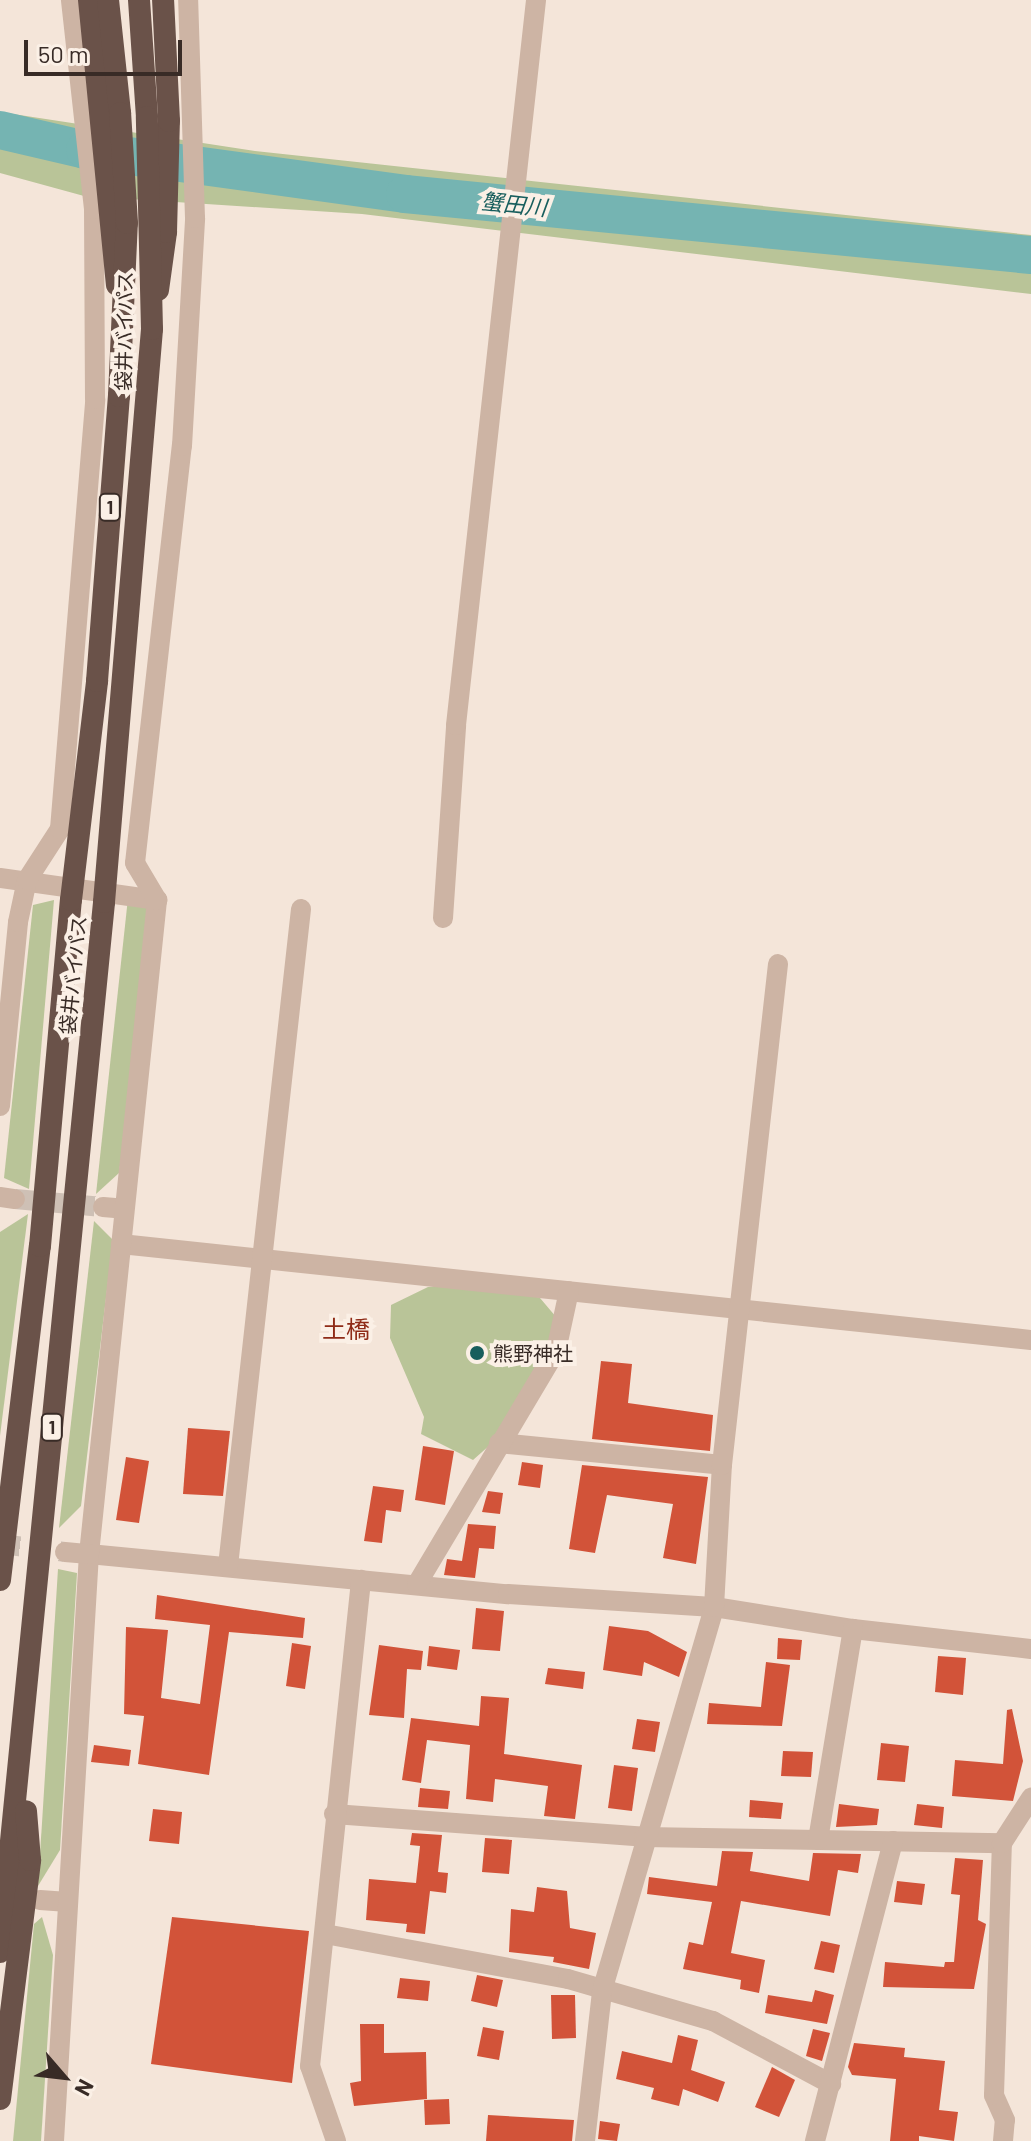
<!DOCTYPE html>
<html>
<head>
<meta charset="utf-8">
<style>
	body { margin:0 }
	#map { position:relative; width:1031px; height:2141px; overflow:hidden; background:#f4e5d9; font-family:Barlow,"Noto Sans JP",sans-serif }
	div>[style] { position:absolute }
	.green>* { inset:0; background:#b9c498 }
	.river>* { height:38px; margin:-19px; padding:0 19px; transform-origin:19px; border-radius:19px; background:#75b4b2 }
	.building>* { inset:0; background:#d25339 }
	.minor-tunnel>* { height:20px; margin-top:-10px; transform-origin:0; background:repeating-linear-gradient(90deg,#cec0b5 0 20px,transparent 0 30px) }
	.tertiary-tunnel>* { height:20px; margin-top:-10px; transform-origin:0; background:repeating-linear-gradient(90deg,#cec0b5 0 20px,transparent 0 30px) }
	.minor>* { height:20px; margin:-10px; padding:0 10px; transform-origin:10px; border-radius:10px; background:#cdb4a4 }
	.tertiary>* { height:20px; margin:-10px; padding:0 10px; transform-origin:10px; border-radius:10px; background:#cdb4a4 }
	.trunk>* { height:22px; margin:-11px; padding:0 11px; transform-origin:11px; border-radius:11px; background:#6a5249 }
	.trunk-bridge>* { height:22px; margin:-11px; padding:0 11px; transform-origin:11px; border-radius:11px; background:#6a5249 }
	.dots>* { width:22px; height:22px; translate:-50% -50%; box-sizing:border-box; border:4px solid #fbf0e6; border-radius:50% }
	span { translate:-50% -50%; white-space:nowrap; text-align:center; line-height:1.15; -webkit-text-stroke:8px #fbf0e6; paint-order:stroke }
	.shield-label span { padding:2px 6px; background:#fbf0e6; border:2px solid; border-radius:6px; -webkit-text-stroke-width:0 }
	.shield-label { font-size:18px; color:#382b26; font-weight:700 }
	.street-label { font-size:20px; color:#382b26 }
	.poi-label { font-size:20px; color:#382b26 }
	.left { translate:0 -50%; text-align:left }
	.water-label { font-size:22px; color:#185e5d; font-style:italic }
	.quarter-label { font-size:24px; color:#8f2b17 }
	.north { position:absolute; left:24px; top:2037px; width:80px; height:80px; -webkit-text-stroke:6px #fbf0e6; paint-order:stroke; rotate:118deg; font-size:22px; font-weight:700; line-height:32px; text-align:center; color:#382b26 }
	.north::after { content:''; display:block; margin:auto; width:28px; height:36px; background:#382b26; clip-path:polygon(50% 0,100% 100%,50% 72%,0 100%) }
	.scale { position:absolute; left:24px; top:40px; width:158px; height:36px; box-sizing:border-box; border:4px solid #382b26; border-top:0; padding-left:10px; font-size:24px; line-height:28px; white-space:nowrap; color:#382b26; -webkit-text-stroke:6px #fbf0e6; paint-order:stroke }
</style>
</head>
<body>
<div id="map">
	<div class="green">
		<div style="clip-path:polygon(0 112px,255px 151px,1031px 235px,1031px 294px,362px 214px,84px 196px,0 173px)"></div>
		<div style="clip-path:polygon(128px 898px,156px 907px,119px 1173px,96px 1194px)"></div>
		<div style="clip-path:polygon(54px 900px,29px 1189px,4px 1178px,33px 905px)"></div>
		<div style="clip-path:polygon(28px 1214px,0 1436px,0 1232px)"></div>
		<div style="clip-path:polygon(94px 1221px,113px 1240px,81px 1506px,59px 1528px)"></div>
		<div style="clip-path:polygon(497px 1283px,540px 1298px,562px 1324px,499px 1437px,473px 1460px,421px 1434px,424px 1417px,390px 1338px,391px 1305px,428px 1287px)"></div>
		<div style="clip-path:polygon(58px 1569px,77px 1573px,60px 1850px,38px 1886px)"></div>
		<div style="clip-path:polygon(42px 1917px,53px 1955px,41px 2141px,13px 2141px,34px 1924px)"></div>
	</div>
	<div class="river">
		<div style="left:0;top:130px;width:87px;rotate:13.2deg"></div>
		<div style="left:85px;top:150px;width:323px;rotate:7.8deg"></div>
		<div style="left:405px;top:194px;width:629px;rotate:5.57deg"></div>
	</div>
	<div class="building">
		<div style="clip-path:polygon(601px 1361px,632px 1364px,628px 1403px,713px 1415px,710px 1451px,592px 1439px)"></div>
		<div style="clip-path:polygon(188px 1428px,230px 1431px,223px 1496px,183px 1494px)"></div>
		<div style="clip-path:polygon(423px 1446px,454px 1451px,445px 1505px,415px 1500px)"></div>
		<div style="clip-path:polygon(126px 1457px,149px 1461px,139px 1523px,116px 1520px)"></div>
		<div style="clip-path:polygon(522px 1462px,543px 1465px,540px 1488px,518px 1485px)"></div>
		<div style="clip-path:polygon(582px 1465px,708px 1477px,696px 1564px,663px 1558px,673px 1504px,607px 1495px,595px 1553px,569px 1549px)"></div>
		<div style="clip-path:polygon(373px 1486px,404px 1490px,401px 1512px,386px 1510px,382px 1543px,364px 1541px)"></div>
		<div style="clip-path:polygon(488px 1491px,503px 1493px,500px 1514px,482px 1512px)"></div>
		<div style="clip-path:polygon(468px 1524px,496px 1526px,494px 1549px,479px 1548px,475px 1578px,444px 1575px,447px 1559px,462px 1561px)"></div>
		<div style="clip-path:polygon(157px 1595px,305px 1618px,303px 1638px,229px 1632px,209px 1775px,138px 1764px,144px 1716px,124px 1714px,126px 1627px,168px 1630px,161px 1698px,200px 1704px,210px 1625px,155px 1619px)"></div>
		<div style="clip-path:polygon(476px 1608px,504px 1611px,500px 1651px,472px 1649px)"></div>
		<div style="clip-path:polygon(609px 1626px,648px 1631px,687px 1652px,679px 1677px,644px 1662px,642px 1676px,603px 1670px)"></div>
		<div style="clip-path:polygon(778px 1638px,802px 1640px,800px 1660px,777px 1659px)"></div>
		<div style="clip-path:polygon(292px 1643px,311px 1646px,305px 1689px,286px 1686px)"></div>
		<div style="clip-path:polygon(379px 1645px,423px 1651px,421px 1670px,407px 1669px,404px 1718px,369px 1715px)"></div>
		<div style="clip-path:polygon(429px 1646px,460px 1650px,457px 1670px,427px 1666px)"></div>
		<div style="clip-path:polygon(938px 1656px,966px 1658px,963px 1695px,935px 1692px)"></div>
		<div style="clip-path:polygon(766px 1662px,790px 1665px,782px 1726px,707px 1724px,709px 1703px,761px 1707px)"></div>
		<div style="clip-path:polygon(548px 1668px,585px 1672px,583px 1689px,545px 1684px)"></div>
		<div style="clip-path:polygon(481px 1696px,509px 1698px,504px 1754px,582px 1765px,575px 1819px,544px 1816px,548px 1786px,495px 1779px,493px 1802px,466px 1799px,470px 1745px,427px 1740px,421px 1783px,402px 1780px,411px 1718px,479px 1726px)"></div>
		<div style="clip-path:polygon(1012px 1709px,1023px 1761px,1013px 1801px,952px 1796px,955px 1760px,1003px 1764px,1007px 1710px)"></div>
		<div style="clip-path:polygon(637px 1719px,660px 1722px,655px 1752px,632px 1749px)"></div>
		<div style="clip-path:polygon(881px 1743px,909px 1746px,905px 1782px,877px 1780px)"></div>
		<div style="clip-path:polygon(94px 1745px,131px 1750px,129px 1766px,91px 1762px)"></div>
		<div style="clip-path:polygon(783px 1751px,813px 1752px,811px 1777px,781px 1776px)"></div>
		<div style="clip-path:polygon(614px 1765px,638px 1768px,632px 1811px,608px 1808px)"></div>
		<div style="clip-path:polygon(420px 1788px,450px 1791px,448px 1809px,418px 1807px)"></div>
		<div style="clip-path:polygon(750px 1800px,783px 1803px,781px 1819px,749px 1817px)"></div>
		<div style="clip-path:polygon(839px 1804px,879px 1809px,877px 1825px,836px 1827px)"></div>
		<div style="clip-path:polygon(917px 1804px,944px 1807px,942px 1828px,914px 1825px)"></div>
		<div style="clip-path:polygon(153px 1809px,182px 1812px,179px 1844px,149px 1841px)"></div>
		<div style="clip-path:polygon(412px 1833px,442px 1835px,438px 1872px,448px 1873px,446px 1893px,430px 1891px,425px 1934px,406px 1932px,407px 1924px,366px 1920px,369px 1879px,416px 1883px,420px 1846px,410px 1845px)"></div>
		<div style="clip-path:polygon(485px 1838px,512px 1840px,509px 1874px,482px 1872px)"></div>
		<div style="clip-path:polygon(722px 1851px,753px 1852px,750px 1871px,809px 1881px,813px 1853px,861px 1854px,858px 1873px,838px 1870px,830px 1916px,741px 1901px,731px 1953px,765px 1960px,759px 1993px,740px 1989px,741px 1980px,683px 1969px,689px 1942px,703px 1945px,712px 1902px,647px 1894px,649px 1877px,717px 1886px)"></div>
		<div style="clip-path:polygon(955px 1858px,983px 1860px,978px 1920px,986px 1924px,974px 1989px,883px 1987px,885px 1962px,944px 1967px,945px 1962px,954px 1962px,960px 1895px,951px 1894px)"></div>
		<div style="clip-path:polygon(897px 1881px,925px 1884px,922px 1905px,894px 1902px)"></div>
		<div style="clip-path:polygon(537px 1887px,567px 1891px,570px 1928px,596px 1933px,589px 1969px,553px 1962px,554px 1957px,509px 1952px,511px 1909px,534px 1912px)"></div>
		<div style="clip-path:polygon(172px 1917px,309px 1931px,292px 2083px,151px 2064px)"></div>
		<div style="clip-path:polygon(821px 1941px,840px 1945px,834px 1973px,814px 1969px)"></div>
		<div style="clip-path:polygon(477px 1975px,503px 1980px,497px 2007px,471px 2001px)"></div>
		<div style="clip-path:polygon(400px 1978px,430px 1981px,428px 2001px,397px 1998px)"></div>
		<div style="clip-path:polygon(815px 1990px,834px 1995px,827px 2024px,765px 2013px,768px 1995px,812px 2002px)"></div>
		<div style="clip-path:polygon(551px 1995px,575px 1995px,576px 2038px,552px 2039px)"></div>
		<div style="clip-path:polygon(360px 2024px,384px 2024px,384px 2053px,426px 2052px,427px 2099px,354px 2106px,350px 2083px,361px 2081px)"></div>
		<div style="clip-path:polygon(483px 2027px,504px 2031px,499px 2060px,477px 2056px)"></div>
		<div style="clip-path:polygon(813px 2029px,830px 2033px,822px 2061px,806px 2056px)"></div>
		<div style="clip-path:polygon(678px 2035px,698px 2040px,691px 2070px,725px 2082px,718px 2102px,683px 2089px,679px 2106px,651px 2099px,654px 2088px,616px 2079px,622px 2051px,672px 2063px)"></div>
		<div style="clip-path:polygon(854px 2043px,905px 2048px,904px 2057px,945px 2061px,939px 2110px,958px 2112px,954px 2141px,919px 2136px,919px 2141px,890px 2141px,896px 2079px,852px 2075px,848px 2067px)"></div>
		<div style="clip-path:polygon(772px 2067px,795px 2080px,779px 2117px,755px 2107px)"></div>
		<div style="clip-path:polygon(449px 2099px,450px 2124px,425px 2125px,424px 2100px)"></div>
		<div style="clip-path:polygon(488px 2115px,574px 2120px,572px 2141px,486px 2141px)"></div>
		<div style="clip-path:polygon(600px 2121px,620px 2124px,617px 2141px,598px 2139px)"></div>
	</div>
	<div class="minor-tunnel">
		<div style="left:15px;top:1199px;width:88px;rotate:5.2deg"></div>
	</div>
	<div class="tertiary-tunnel">
		<div style="left:0;top:1544px;width:65px;rotate:7deg"></div>
	</div>
	<div class="minor">
		<div style="left:0;top:878px;width:159px;rotate:8deg"></div>
		<div style="left:443px;top:918px;width:193px;rotate:-86.1deg"></div>
		<div style="left:456px;top:725px;width:729px;rotate:-83.7deg"></div>
		<div style="left:0;top:1106px;width:185px;rotate:-84.4deg"></div>
		<div style="left:18px;top:922px;width:43px;rotate:-77.9deg"></div>
		<div style="left:27px;top:880px;width:61px;rotate:-57.1deg"></div>
		<div style="left:60px;top:829px;width:431px;rotate:-85.3deg"></div>
		<div style="left:95px;top:399px;width:190px;rotate:-90.3deg"></div>
		<div style="left:94px;top:209px;width:210px;rotate:-96.3deg"></div>
		<div style="left:0;top:1197px;width:15px;rotate:8deg"></div>
		<div style="left:103px;top:1207px;width:21px;rotate:5deg"></div>
		<div style="left:121px;top:1244px;width:915px;rotate:6.02deg"></div>
		<div style="left:499px;top:1443px;width:224px;rotate:5.6deg"></div>
		<div style="left:89px;top:1554px;width:421px;rotate:5.5deg"></div>
		<div style="left:508px;top:1594px;width:206px;rotate:3.6deg"></div>
		<div style="left:714px;top:1607px;width:141px;rotate:9deg"></div>
		<div style="left:853px;top:1629px;width:179px;rotate:6.4deg"></div>
		<div style="left:228px;top:1566px;width:661px;rotate:-83.66deg"></div>
		<div style="left:417px;top:1584px;width:271px;rotate:-59.2deg"></div>
		<div style="left:556px;top:1351px;width:61px;rotate:-77.8deg"></div>
		<div style="left:334px;top:1814px;width:311px;rotate:4.2deg"></div>
		<div style="left:644px;top:1837px;width:358px;rotate:1deg"></div>
		<div style="left:818px;top:1840px;width:214px;rotate:-80.6deg"></div>
		<div style="left:40px;top:1900px;width:28px;rotate:4deg"></div>
		<div style="left:325px;top:1934px;width:247px;rotate:10.5deg"></div>
		<div style="left:568px;top:1979px;width:151px;rotate:16.2deg"></div>
		<div style="left:713px;top:2021px;width:134px;rotate:28.1deg"></div>
		<div style="left:54px;top:2141px;width:588px;rotate:-86.59deg"></div>
		<div style="left:89px;top:1554px;width:658px;rotate:-84.06deg"></div>
		<div style="left:157px;top:900px;width:43px;rotate:-120.7deg"></div>
		<div style="left:135px;top:863px;width:420px;rotate:-83.6deg"></div>
		<div style="left:182px;top:446px;width:228px;rotate:-86.7deg"></div>
		<div style="left:195px;top:218px;width:218px;rotate:-91.8deg"></div>
		<div style="left:336px;top:2141px;width:79px;rotate:-109.1deg"></div>
		<div style="left:310px;top:2066px;width:489px;rotate:-84deg"></div>
		<div style="left:585px;top:2141px;width:151px;rotate:-83.5deg"></div>
		<div style="left:602px;top:1991px;width:400px;rotate:-73.7deg"></div>
		<div style="left:714px;top:1607px;width:142px;rotate:-86.8deg"></div>
		<div style="left:722px;top:1465px;width:504px;rotate:-83.62deg"></div>
		<div style="left:815px;top:2141px;width:310px;rotate:-75.4deg"></div>
		<div style="left:1003px;top:2141px;width:21px;rotate:-85deg"></div>
		<div style="left:1005px;top:2120px;width:27px;rotate:-114deg"></div>
		<div style="left:994px;top:2095px;width:252px;rotate:-88.2deg"></div>
		<div style="left:1002px;top:1843px;width:54px;rotate:-57.2deg"></div>
	</div>
	<div class="tertiary">
		<div style="left:65px;top:1552px;width:24px;rotate:5deg"></div>
	</div>
	<div class="trunk">
		<div style="left:89px;top:0;width:286px;rotate:84.4deg"></div>
		<div style="left:108px;top:0;width:114px;rotate:83.9deg"></div>
		<div style="left:139px;top:0;width:117px;rotate:86.1deg"></div>
		<div style="left:158px;top:290px;width:59px;rotate:-82.1deg"></div>
		<div style="left:166px;top:232px;width:111px;rotate:-88.5deg"></div>
		<div style="left:169px;top:121px;width:121px;rotate:-92.8deg"></div>
		<div style="left:0;top:1580px;width:336px;rotate:-83.2deg"></div>
		<div style="left:40px;top:1246px;width:347px;rotate:-84.9deg"></div>
		<div style="left:0;top:1952px;width:1055px;rotate:-84.34deg"></div>
		<div style="left:0;top:2099px;width:241px;rotate:-82.8deg"></div>
		<div style="left:30px;top:1860px;width:49px;rotate:-94.7deg"></div>
	</div>
	<div class="trunk-bridge">
		<div style="left:71px;top:900px;width:221px;rotate:-83.2deg"></div>
		<div style="left:97px;top:681px;width:286px;rotate:-85.6deg"></div>
		<div style="left:119px;top:396px;width:173px;rotate:-87.4deg"></div>
		<div style="left:127px;top:223px;width:110px;rotate:-93.6deg"></div>
		<div style="left:104px;top:902px;width:575px;rotate:-85.21deg"></div>
		<div style="left:152px;top:329px;width:212px;rotate:-91.4deg"></div>
	</div>
	<div class="dots">
		<div style="left:477px;top:1353px;background:#185e5d"></div>
	</div>
	<div class="shield-label">
		<span style="left:110px;top:507px">1</span>
		<span style="left:52px;top:1427px">1</span>
	</div>
	<div class="street-label">
		<span style="left:124px;top:331px;rotate:-89deg">袋井バイパス</span>
		<span style="left:73px;top:975px;rotate:-84deg">袋井バイパス</span>
	</div>
	<div class="poi-label">
		<span class="left" style="left:493px;top:1353px">熊野神社</span>
	</div>
	<div class="water-label">
		<span style="left:514px;top:204px;rotate:6deg">蟹田川</span>
	</div>
	<div class="quarter-label">
		<span style="left:346px;top:1329px">土橋</span>
	</div>
	<div class="north">N</div>
	<div class="scale">50 m</div>
</div>
</body>
</html>
